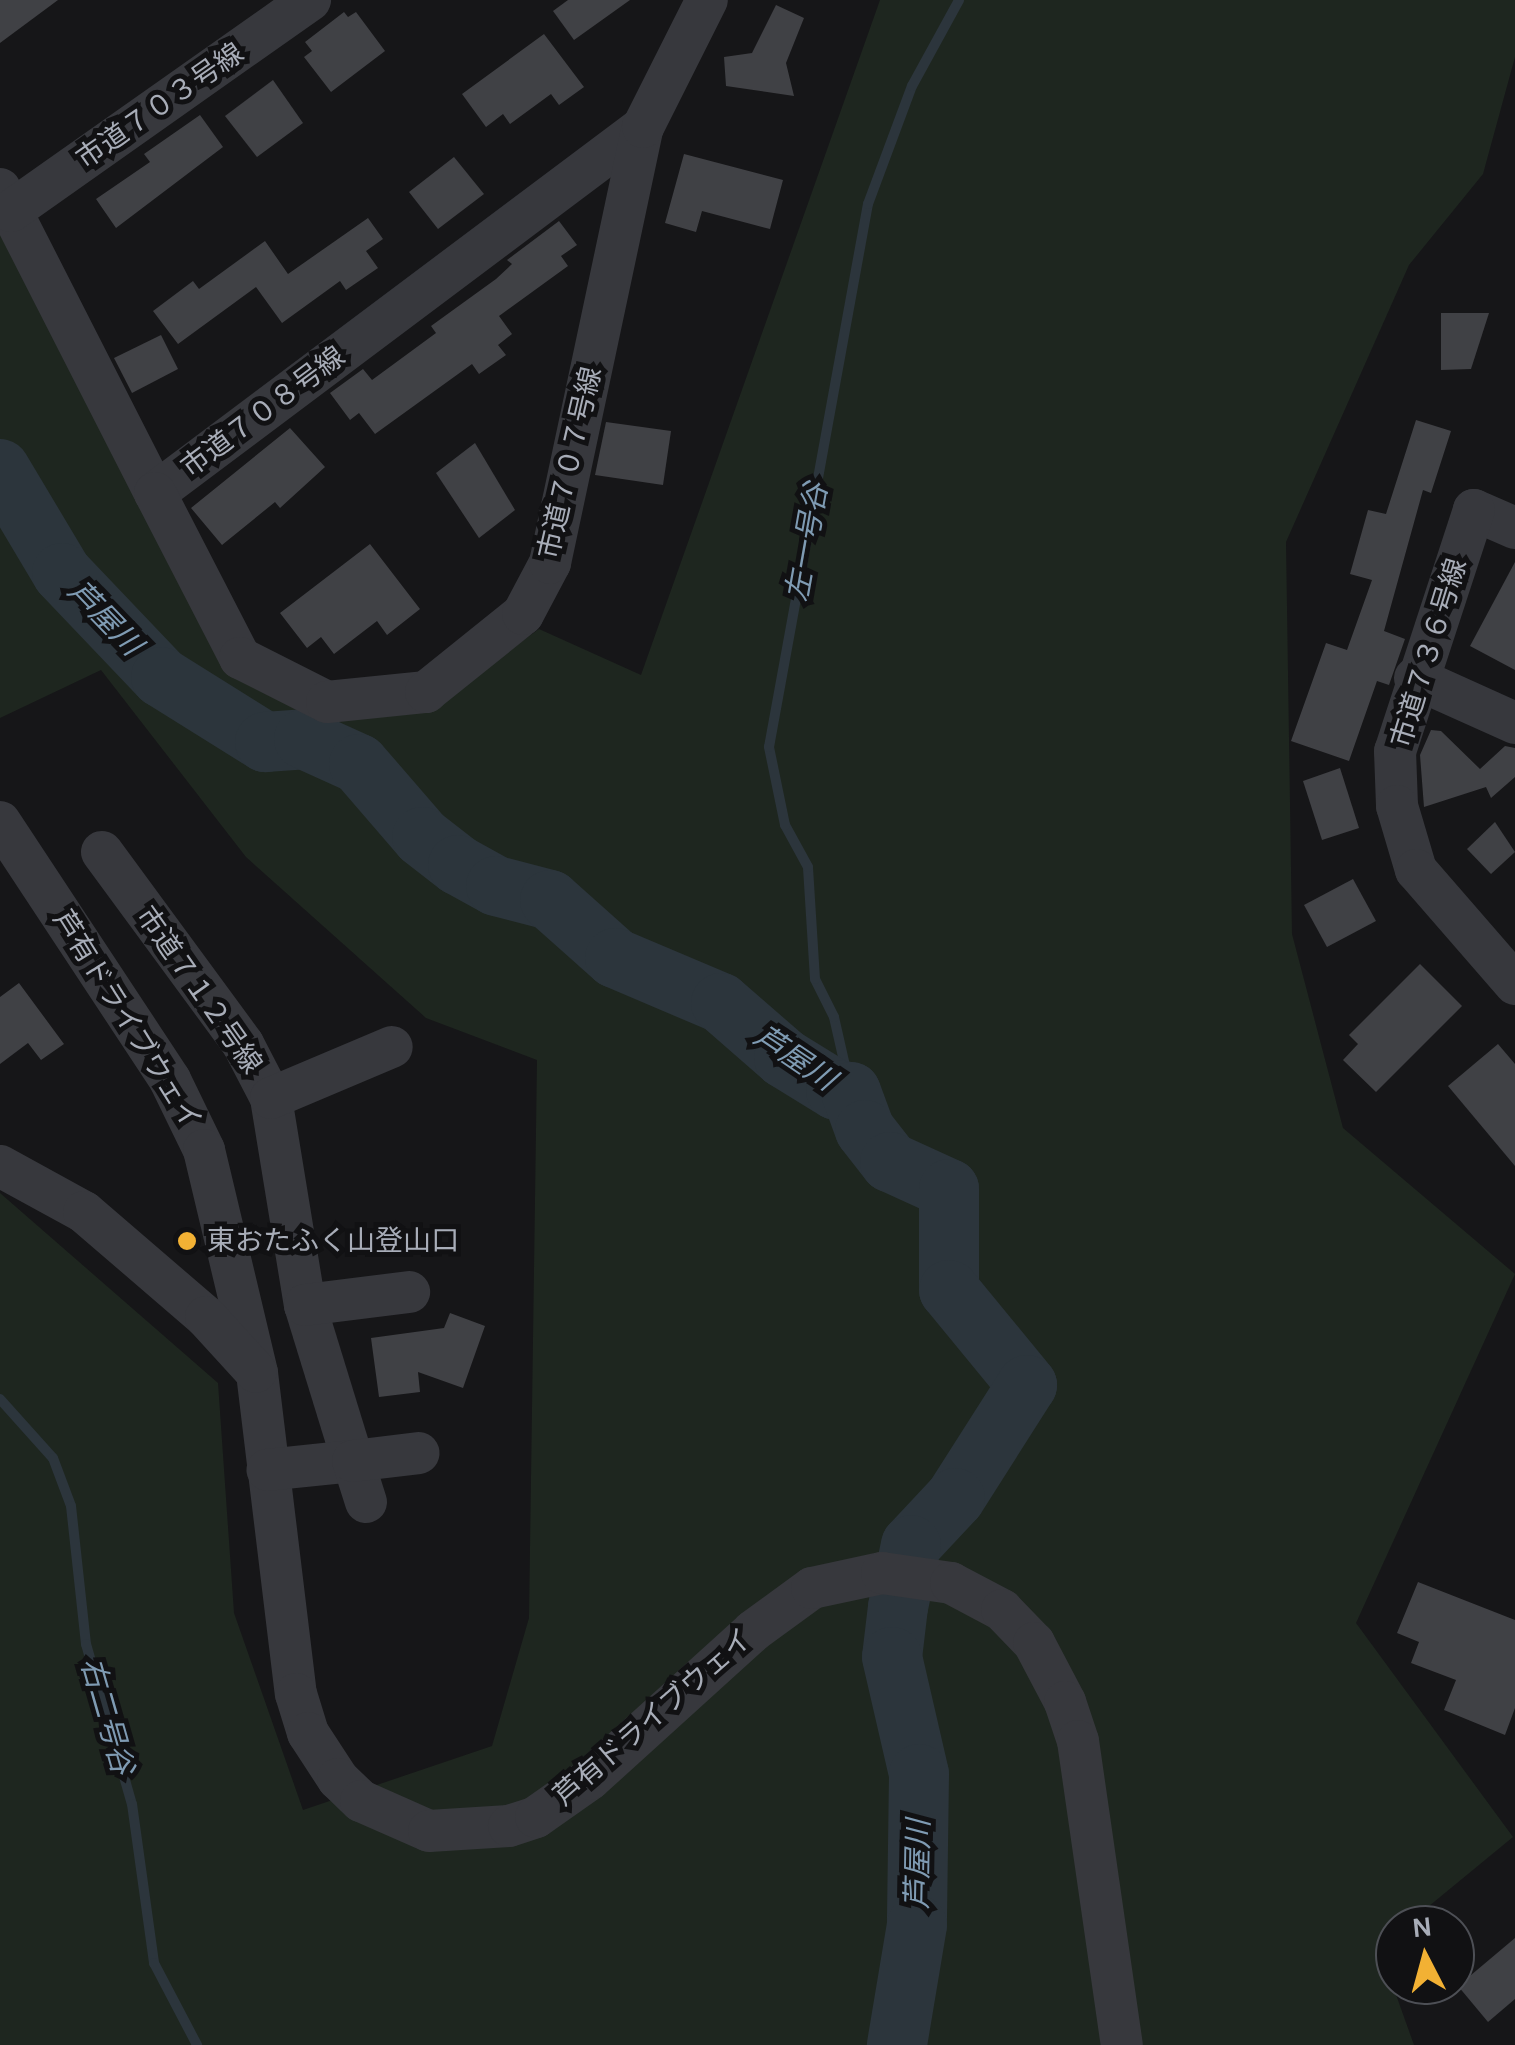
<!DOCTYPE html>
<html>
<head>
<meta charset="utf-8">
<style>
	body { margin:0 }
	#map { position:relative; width:1515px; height:2045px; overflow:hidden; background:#161618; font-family:Karla,"Noto Sans JP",sans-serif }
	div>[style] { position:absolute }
	.green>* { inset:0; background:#1e261f }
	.stream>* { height:10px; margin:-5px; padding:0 5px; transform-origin:5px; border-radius:5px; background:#2c353c }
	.river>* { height:60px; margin:-30px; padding:0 30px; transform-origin:30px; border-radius:30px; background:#2c353c }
	.building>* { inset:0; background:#404145 }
	.minor>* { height:42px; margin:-21px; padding:0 21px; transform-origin:21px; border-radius:21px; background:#37383d }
	.dots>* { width:28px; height:28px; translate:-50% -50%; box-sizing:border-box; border:5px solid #111113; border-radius:50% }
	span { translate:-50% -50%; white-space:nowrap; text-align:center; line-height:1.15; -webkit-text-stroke:10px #111113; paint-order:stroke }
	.street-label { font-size:28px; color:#a8adb8 }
	.poi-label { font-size:28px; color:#a8adb8 }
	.left { translate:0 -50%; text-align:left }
	.water-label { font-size:30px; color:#7f9bb3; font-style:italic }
	.north { position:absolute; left:1375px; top:1905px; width:100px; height:100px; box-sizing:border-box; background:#111113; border:2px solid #4d4f55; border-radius:50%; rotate:354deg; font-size:28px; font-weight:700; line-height:40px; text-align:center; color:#a8adb8 }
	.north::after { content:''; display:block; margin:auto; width:35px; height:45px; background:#f2b134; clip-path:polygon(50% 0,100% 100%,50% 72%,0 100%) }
</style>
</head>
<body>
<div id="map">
	<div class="green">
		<div style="clip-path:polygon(880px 0,1515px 0,1515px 57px,1483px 174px,1409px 265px,1286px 542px,1292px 934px,1343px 1128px,1515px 1274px,1356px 1623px,1513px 1837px,1406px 1925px,1395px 1925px,1395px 1934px,1379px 1947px,1414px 2045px,0 2045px,0 1193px,218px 1383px,234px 1613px,303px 1810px,492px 1746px,529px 1618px,537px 1060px,426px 1018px,246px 857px,101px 670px,0 718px,0 224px,234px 671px,430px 708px,539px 629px,641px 675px)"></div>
	</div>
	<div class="stream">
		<div style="left:851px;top:1092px;width:77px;rotate:-102.8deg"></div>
		<div style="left:834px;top:1017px;width:42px;rotate:-116.6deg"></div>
		<div style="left:815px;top:979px;width:112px;rotate:-93.6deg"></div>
		<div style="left:808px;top:867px;width:48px;rotate:-118.7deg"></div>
		<div style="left:785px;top:825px;width:80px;rotate:-101.6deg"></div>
		<div style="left:769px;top:747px;width:552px;rotate:-79.67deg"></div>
		<div style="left:868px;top:204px;width:126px;rotate:-69.6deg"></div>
		<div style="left:912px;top:86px;width:98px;rotate:-61.3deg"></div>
		<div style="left:0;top:1399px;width:79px;rotate:48.1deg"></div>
		<div style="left:53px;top:1458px;width:51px;rotate:69.4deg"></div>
		<div style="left:71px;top:1506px;width:139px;rotate:83.8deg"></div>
		<div style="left:86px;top:1644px;width:166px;rotate:74deg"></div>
		<div style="left:132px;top:1804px;width:161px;rotate:82.1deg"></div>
		<div style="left:154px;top:1963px;width:93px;rotate:62.3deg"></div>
	</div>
	<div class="river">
		<div style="left:0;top:469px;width:121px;rotate:59.2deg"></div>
		<div style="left:62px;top:573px;width:144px;rotate:46.4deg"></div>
		<div style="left:161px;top:677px;width:123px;rotate:32deg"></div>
		<div style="left:265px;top:742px;width:39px;rotate:-4deg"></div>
		<div style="left:304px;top:739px;width:60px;rotate:24.4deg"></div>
		<div style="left:359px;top:764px;width:96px;rotate:49.2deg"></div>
		<div style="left:422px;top:837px;width:46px;rotate:37.9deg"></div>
		<div style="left:458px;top:865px;width:43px;rotate:28.9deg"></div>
		<div style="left:496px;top:886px;width:56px;rotate:14.5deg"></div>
		<div style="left:550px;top:900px;width:87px;rotate:41.7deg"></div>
		<div style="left:615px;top:958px;width:115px;rotate:23deg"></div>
		<div style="left:721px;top:1003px;width:84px;rotate:41.1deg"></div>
		<div style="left:784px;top:1058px;width:61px;rotate:31.6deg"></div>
		<div style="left:836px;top:1090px;width:15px;rotate:8deg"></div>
		<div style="left:851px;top:1092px;width:40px;rotate:69.8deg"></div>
		<div style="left:865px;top:1130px;width:41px;rotate:52deg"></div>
		<div style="left:890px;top:1162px;width:65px;rotate:24.6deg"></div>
		<div style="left:949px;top:1189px;width:101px;rotate:90deg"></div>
		<div style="left:949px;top:1290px;width:123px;rotate:50.6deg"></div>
		<div style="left:1027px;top:1385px;width:134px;rotate:122.5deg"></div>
		<div style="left:955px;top:1498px;width:64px;rotate:133.1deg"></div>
		<div style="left:911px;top:1545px;width:63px;rotate:101.8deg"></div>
		<div style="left:898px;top:1607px;width:50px;rotate:96.8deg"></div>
		<div style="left:892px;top:1657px;width:120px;rotate:77deg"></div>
		<div style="left:919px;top:1774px;width:151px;rotate:90.8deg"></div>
		<div style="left:917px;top:1925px;width:122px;rotate:99.5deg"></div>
	</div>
	<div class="building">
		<div style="clip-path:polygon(0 0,58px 0,0 43px)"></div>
		<div style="clip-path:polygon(568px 0,630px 0,574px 40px,553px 11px)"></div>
		<div style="clip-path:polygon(776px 5px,804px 18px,786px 63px,794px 96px,726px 86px,724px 57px,752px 53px)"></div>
		<div style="clip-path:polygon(344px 12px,348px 17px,356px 12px,385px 51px,331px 92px,304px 57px,312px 51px,305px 42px)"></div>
		<div style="clip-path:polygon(544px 34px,584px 87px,559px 105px,551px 94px,510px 124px,503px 114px,486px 127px,462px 94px)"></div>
		<div style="clip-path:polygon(273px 80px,303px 123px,257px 157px,225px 116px)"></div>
		<div style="clip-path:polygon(200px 115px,223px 147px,116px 228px,96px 199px,150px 162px,144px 154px)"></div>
		<div style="clip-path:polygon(684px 154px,783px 180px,770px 229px,702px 211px,696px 232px,665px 223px)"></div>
		<div style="clip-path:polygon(454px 157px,484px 194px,438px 229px,409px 192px)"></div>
		<div style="clip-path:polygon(368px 218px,383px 239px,366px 251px,378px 268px,346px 290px,340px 281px,282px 323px,256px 287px,178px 344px,153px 311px,193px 281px,199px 289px,265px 241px,288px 274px)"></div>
		<div style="clip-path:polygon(559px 221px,577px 245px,561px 256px,568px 266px,499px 316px,512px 334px,498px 345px,506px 355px,479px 374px,472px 364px,375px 434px,359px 413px,350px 420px,330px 393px,363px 369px,372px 380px,436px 333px,431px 326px,496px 279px,512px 264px,507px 260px)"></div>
		<div style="clip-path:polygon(1441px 313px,1489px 313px,1471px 369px,1441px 370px)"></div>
		<div style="clip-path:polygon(161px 335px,178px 369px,132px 393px,114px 358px)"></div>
		<div style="clip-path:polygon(1416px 420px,1451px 431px,1431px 493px,1423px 490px,1384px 631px,1405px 639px,1389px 685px,1377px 681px,1349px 761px,1291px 741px,1326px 643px,1347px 650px,1372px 580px,1350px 574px,1368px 510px,1386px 514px)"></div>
		<div style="clip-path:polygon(606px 422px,671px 431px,663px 485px,595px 475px)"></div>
		<div style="clip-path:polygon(290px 428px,325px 467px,280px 508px,275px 502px,222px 545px,191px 508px)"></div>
		<div style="clip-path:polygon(475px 443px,515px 510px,479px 538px,436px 473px)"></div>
		<div style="clip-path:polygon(370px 544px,420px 609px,387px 635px,377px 621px,334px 654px,321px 637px,307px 648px,280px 613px)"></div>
		<div style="clip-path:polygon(1515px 562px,1515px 670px,1470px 646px)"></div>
		<div style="clip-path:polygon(1431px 730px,1441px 731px,1480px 769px,1505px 746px,1515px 748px,1515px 777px,1491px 798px,1486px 787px,1424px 807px,1420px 755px)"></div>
		<div style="clip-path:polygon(1340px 768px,1359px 828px,1322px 840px,1303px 781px)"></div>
		<div style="clip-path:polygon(1495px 822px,1515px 852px,1491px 874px,1467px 849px)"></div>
		<div style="clip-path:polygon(1353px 879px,1376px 921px,1327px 947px,1304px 905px)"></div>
		<div style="clip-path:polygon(1420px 964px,1462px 1006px,1376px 1092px,1343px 1060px,1358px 1044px,1349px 1035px)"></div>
		<div style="clip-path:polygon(19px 983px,64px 1044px,41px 1060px,28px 1043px,0 1064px,0 997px)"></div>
		<div style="clip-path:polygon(1498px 1044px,1515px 1064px,1515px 1166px,1448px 1086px)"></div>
		<div style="clip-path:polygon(450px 1313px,485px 1326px,463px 1388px,418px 1372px,420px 1392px,379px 1397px,371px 1338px,444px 1328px)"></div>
		<div style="clip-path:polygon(1418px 1582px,1515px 1620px,1515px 1708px,1505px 1735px,1444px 1710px,1456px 1680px,1411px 1663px,1419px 1642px,1397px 1633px)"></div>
		<div style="clip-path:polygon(1515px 1938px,1515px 1999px,1488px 2022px,1458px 1986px)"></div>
	</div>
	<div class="minor">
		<div style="left:0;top:189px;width:341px;rotate:63deg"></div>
		<div style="left:155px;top:493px;width:610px;rotate:-36.87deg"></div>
		<div style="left:11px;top:211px;width:366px;rotate:-35.2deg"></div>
		<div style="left:155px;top:493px;width:186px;rotate:62.7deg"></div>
		<div style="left:240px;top:658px;width:97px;rotate:26.8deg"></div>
		<div style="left:327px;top:702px;width:100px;rotate:-5.8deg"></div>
		<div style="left:426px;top:692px;width:124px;rotate:-38.8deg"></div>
		<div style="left:523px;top:614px;width:58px;rotate:-62.1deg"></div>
		<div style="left:550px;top:563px;width:446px;rotate:-78deg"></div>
		<div style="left:643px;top:127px;width:142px;rotate:-63.3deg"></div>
		<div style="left:1515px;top:528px;width:45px;rotate:-156.3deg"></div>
		<div style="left:1474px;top:510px;width:254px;rotate:108.1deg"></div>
		<div style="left:1395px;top:751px;width:55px;rotate:87.9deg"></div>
		<div style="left:1397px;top:806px;width:67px;rotate:73.5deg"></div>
		<div style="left:1416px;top:870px;width:151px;rotate:49deg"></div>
		<div style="left:1415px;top:678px;width:110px;rotate:24.2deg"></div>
		<div style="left:0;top:822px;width:309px;rotate:56.6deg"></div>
		<div style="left:170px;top:1080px;width:78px;rotate:64.1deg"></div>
		<div style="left:204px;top:1150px;width:229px;rotate:76.6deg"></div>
		<div style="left:257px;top:1373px;width:323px;rotate:83.1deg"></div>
		<div style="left:296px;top:1694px;width:41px;rotate:72.9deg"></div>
		<div style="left:308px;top:1733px;width:55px;rotate:56.9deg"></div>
		<div style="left:338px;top:1779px;width:32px;rotate:44deg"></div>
		<div style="left:361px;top:1801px;width:74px;rotate:23.8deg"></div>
		<div style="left:429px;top:1831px;width:80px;rotate:-3.6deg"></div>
		<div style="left:509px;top:1826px;width:28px;rotate:-18deg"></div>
		<div style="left:536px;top:1817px;width:66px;rotate:-35.1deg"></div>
		<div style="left:590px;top:1779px;width:220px;rotate:-42.2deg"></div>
		<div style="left:753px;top:1631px;width:73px;rotate:-36.1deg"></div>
		<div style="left:812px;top:1588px;width:72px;rotate:-12.1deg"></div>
		<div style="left:882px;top:1573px;width:70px;rotate:8.2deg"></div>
		<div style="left:951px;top:1583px;width:58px;rotate:27.9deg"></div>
		<div style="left:1002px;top:1610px;width:46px;rotate:45.9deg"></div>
		<div style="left:1034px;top:1643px;width:67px;rotate:62.3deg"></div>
		<div style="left:1065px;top:1702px;width:41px;rotate:71.6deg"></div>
		<div style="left:1078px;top:1741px;width:307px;rotate:81.8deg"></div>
		<div style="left:102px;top:852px;width:238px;rotate:53.7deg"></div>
		<div style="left:243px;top:1044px;width:61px;rotate:62.6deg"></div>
		<div style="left:271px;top:1098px;width:210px;rotate:80.7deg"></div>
		<div style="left:305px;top:1305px;width:163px;rotate:72.9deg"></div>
		<div style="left:353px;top:1461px;width:86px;rotate:174deg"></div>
		<div style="left:271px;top:1098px;width:131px;rotate:-22.9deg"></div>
		<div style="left:0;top:1166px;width:96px;rotate:28.7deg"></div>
		<div style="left:84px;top:1212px;width:161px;rotate:40.7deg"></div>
		<div style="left:206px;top:1317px;width:74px;rotate:47.7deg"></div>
		<div style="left:305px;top:1305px;width:105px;rotate:-7.1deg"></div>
		<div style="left:366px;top:1502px;width:43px;rotate:-107.6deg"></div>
		<div style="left:353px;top:1461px;width:66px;rotate:-6.9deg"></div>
	</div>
	<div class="dots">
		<div style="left:187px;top:1241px;background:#f2b134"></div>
	</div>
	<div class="street-label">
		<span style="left:160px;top:106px;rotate:-35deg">市道７０３号線</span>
		<span style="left:263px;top:412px;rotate:-37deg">市道７０８号線</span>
		<span style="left:570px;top:463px;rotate:-77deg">市道７０７号線</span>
		<span style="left:1429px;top:653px;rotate:-73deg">市道７３６号線</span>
		<span style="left:199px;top:990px;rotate:55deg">市道７１２号線</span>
		<span style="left:127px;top:1020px;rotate:58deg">芦有ドライブウェイ</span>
		<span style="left:653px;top:1717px;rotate:-41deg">芦有ドライブウェイ</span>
	</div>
	<div class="poi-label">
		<span class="left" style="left:207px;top:1241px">東おたふく山登山口</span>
	</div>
	<div class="water-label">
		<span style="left:807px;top:542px;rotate:-80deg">左一号谷</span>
		<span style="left:105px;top:618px;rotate:46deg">芦屋川</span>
		<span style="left:795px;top:1058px;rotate:34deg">芦屋川</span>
		<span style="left:107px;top:1716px;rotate:74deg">右二号谷</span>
		<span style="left:918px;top:1864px;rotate:-89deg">芦屋川</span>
	</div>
	<div class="north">N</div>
</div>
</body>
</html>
